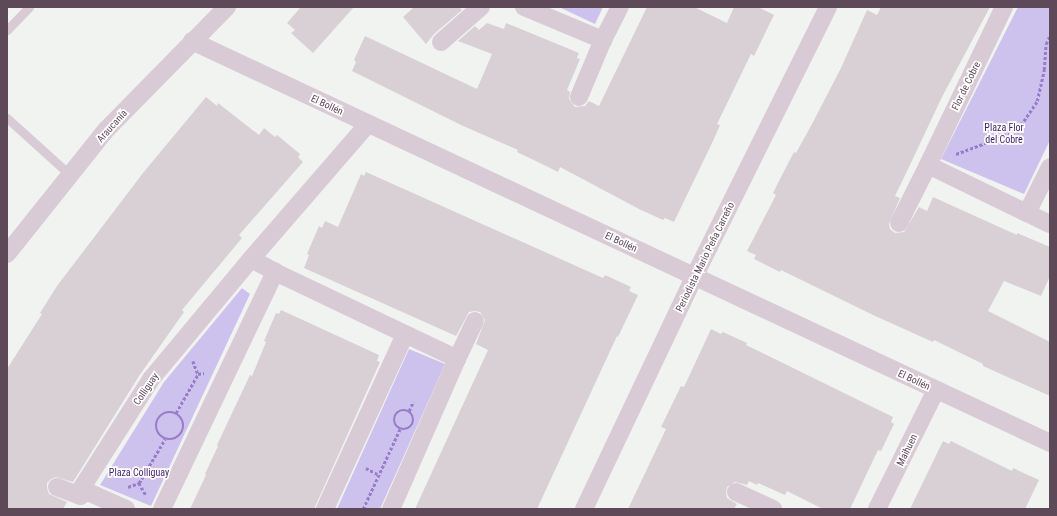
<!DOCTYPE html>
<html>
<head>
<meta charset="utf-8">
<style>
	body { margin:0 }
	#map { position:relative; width:1057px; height:516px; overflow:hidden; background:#f1f3f1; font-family:"Roboto Condensed",sans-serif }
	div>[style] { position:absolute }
	.green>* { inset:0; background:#cdc2ed }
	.building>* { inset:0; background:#d8d0d4 }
	.path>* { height:2.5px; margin-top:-1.25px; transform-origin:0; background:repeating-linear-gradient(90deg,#987cca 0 3px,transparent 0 5px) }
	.path>.ring { margin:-1.25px; padding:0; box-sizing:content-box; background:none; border:2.5px solid #987cca; border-radius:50% }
	.lane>* { height:9px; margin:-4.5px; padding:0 4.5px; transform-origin:4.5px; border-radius:4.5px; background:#d9cbd5 }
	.street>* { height:18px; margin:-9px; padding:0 9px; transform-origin:9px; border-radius:9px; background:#d9cbd5 }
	span { translate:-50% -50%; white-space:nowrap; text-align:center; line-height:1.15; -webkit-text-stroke:3.5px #fff; paint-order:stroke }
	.street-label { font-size:10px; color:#5d4957 }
	.park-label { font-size:10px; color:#3e1d7c }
	.frame { position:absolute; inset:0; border:8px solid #5d4957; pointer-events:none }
</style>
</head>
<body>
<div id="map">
	<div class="green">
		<div style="clip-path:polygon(559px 7px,603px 7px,595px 24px)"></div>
		<div style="clip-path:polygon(1018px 7px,1050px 7px,1050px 140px,1024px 194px,941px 159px)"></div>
		<div style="clip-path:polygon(242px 288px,250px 294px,151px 506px,100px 485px,164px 382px)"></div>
		<div style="clip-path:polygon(409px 349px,445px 364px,380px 509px,337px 509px)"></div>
	</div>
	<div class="building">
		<div style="clip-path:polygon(301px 7px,354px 7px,313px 53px,291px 33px,295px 30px,287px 23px)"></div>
		<div style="clip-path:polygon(414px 7px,459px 7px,462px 10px,434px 34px,426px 44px,403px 17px)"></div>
		<div style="clip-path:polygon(647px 7px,694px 7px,727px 23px,734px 7px,758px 7px,774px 15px,754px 56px,751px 54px,717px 124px,720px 125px,713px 141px,674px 222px,665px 218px,663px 220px,639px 209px,560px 167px,558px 172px,542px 164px,517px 152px,518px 150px,461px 125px,352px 71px,356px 62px,354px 60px,365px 36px,477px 89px,492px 54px,458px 41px,475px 26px,479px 30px,487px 23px,504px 29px,506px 23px,579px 53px,577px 58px,580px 59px,567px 90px,570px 92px,569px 99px,575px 107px,585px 106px,589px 101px,599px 106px)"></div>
		<div style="clip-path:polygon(881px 7px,990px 7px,942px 97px,909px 167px,895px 196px,900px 198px,889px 224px,890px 229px,895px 233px,904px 232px,919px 207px,927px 211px,933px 197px,1017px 235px,1017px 233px,1050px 247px,1050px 276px,1041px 296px,1004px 281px,988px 311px,1050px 342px,1050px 396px,983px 366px,983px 364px,934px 340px,933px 342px,873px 315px,781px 270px,780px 272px,754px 259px,756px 255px,747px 251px,776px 195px,773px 193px,781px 177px,794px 152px,796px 153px,812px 124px,841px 68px,867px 10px,877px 15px)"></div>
		<div style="clip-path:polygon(206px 97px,217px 106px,218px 103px,259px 135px,264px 128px,275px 137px,277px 135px,300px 154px,298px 157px,303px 162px,239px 235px,242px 238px,182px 310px,184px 312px,139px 376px,73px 482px,56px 477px,51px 479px,47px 483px,47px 488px,49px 494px,67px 502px,63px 509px,7px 509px,7px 369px,42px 314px,40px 313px,57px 286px,143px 173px)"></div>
		<div style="clip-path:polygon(366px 172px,603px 278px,605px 275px,631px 287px,629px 291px,638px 295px,618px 337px,617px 336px,537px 509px,415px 509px,488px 350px,476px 344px,485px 320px,480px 312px,475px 311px,469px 312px,456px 336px,304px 268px,309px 255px,307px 254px,319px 226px,322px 228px,325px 221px,338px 227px,361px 174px,364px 176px)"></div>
		<div style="clip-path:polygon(281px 310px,379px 355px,377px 361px,380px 362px,314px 509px,190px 509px,206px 475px,205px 474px,218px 446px,217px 445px,250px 375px,252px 376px,266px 342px,264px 341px,276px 313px,279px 314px)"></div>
		<div style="clip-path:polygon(711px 329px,721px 334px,723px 332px,747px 343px,746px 345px,893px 417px,891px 422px,894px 424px,881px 451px,878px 450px,850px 509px,823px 509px,787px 491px,785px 495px,758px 483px,757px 485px,749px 481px,747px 485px,735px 482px,727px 487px,726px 493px,727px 498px,737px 504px,734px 509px,628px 509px,666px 429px,661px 427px,681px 386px,684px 387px)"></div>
		<div style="clip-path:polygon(943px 441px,949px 444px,951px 441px,1012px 471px,1013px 468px,1039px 480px,1025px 509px,910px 509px)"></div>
	</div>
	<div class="path">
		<div style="left:956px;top:154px;width:46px;rotate:-20.4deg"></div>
		<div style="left:999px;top:138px;width:26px;rotate:-31deg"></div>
		<div style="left:1021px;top:125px;width:29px;rotate:-56deg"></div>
		<div style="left:1037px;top:101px;width:32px;rotate:-77deg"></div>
		<div style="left:1044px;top:70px;width:26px;rotate:-86deg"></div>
		<div style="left:1046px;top:44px;width:10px;rotate:-66deg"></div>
		<div style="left:193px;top:361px;width:14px;rotate:69deg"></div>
		<div class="ring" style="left:394px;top:410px;width:17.5px;height:17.5px"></div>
		<div style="left:409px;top:411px;width:10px;rotate:-66deg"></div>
		<div class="ring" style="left:156px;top:412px;width:25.5px;height:25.5px"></div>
		<div style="left:176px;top:413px;width:45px;rotate:-60.6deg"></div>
		<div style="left:198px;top:374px;width:6px;rotate:-9deg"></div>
		<div style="left:366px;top:468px;width:15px;rotate:28deg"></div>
		<div style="left:139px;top:483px;width:14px;rotate:60deg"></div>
		<div style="left:128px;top:487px;width:12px;rotate:-20deg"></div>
		<div style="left:139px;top:483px;width:51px;rotate:-59.4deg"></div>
		<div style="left:363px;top:509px;width:88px;rotate:-65.2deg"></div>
	</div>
	<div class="lane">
		<div style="left:7px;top:30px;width:32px;rotate:-46deg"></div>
		<div style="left:7px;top:118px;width:85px;rotate:42.1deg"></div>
	</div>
	<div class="street">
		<div style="left:524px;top:7px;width:86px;rotate:22.7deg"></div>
		<div style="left:1004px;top:7px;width:175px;rotate:115.7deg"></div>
		<div style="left:928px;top:165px;width:110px;rotate:25.9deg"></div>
		<div style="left:1027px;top:213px;width:51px;rotate:-63.4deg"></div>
		<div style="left:192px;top:41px;width:948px;rotate:25.1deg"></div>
		<div style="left:441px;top:42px;width:53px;rotate:-41.2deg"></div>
		<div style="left:579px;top:97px;width:62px;rotate:-67.2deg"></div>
		<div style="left:603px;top:40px;width:37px;rotate:-63deg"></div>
		<div style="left:1027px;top:213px;width:25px;rotate:26deg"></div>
		<div style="left:899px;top:223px;width:65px;rotate:-63.4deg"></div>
		<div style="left:7px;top:254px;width:159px;rotate:-51.4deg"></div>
		<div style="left:106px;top:130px;width:173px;rotate:-45.5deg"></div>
		<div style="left:251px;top:259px;width:27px;rotate:28deg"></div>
		<div style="left:275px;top:272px;width:202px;rotate:25.5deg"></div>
		<div style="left:457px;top:359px;width:164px;rotate:113.7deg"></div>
		<div style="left:457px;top:359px;width:42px;rotate:-64.7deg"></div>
		<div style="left:57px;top:487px;width:25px;rotate:21deg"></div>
		<div style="left:80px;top:496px;width:7px;rotate:-34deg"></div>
		<div style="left:736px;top:492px;width:41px;rotate:24.7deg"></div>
		<div style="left:126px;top:509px;width:49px;rotate:-156deg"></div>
		<div style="left:81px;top:489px;width:130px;rotate:-57.5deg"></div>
		<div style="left:151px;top:379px;width:156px;rotate:-50.2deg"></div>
		<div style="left:251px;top:259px;width:179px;rotate:-49.1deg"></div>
		<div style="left:162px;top:509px;width:263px;rotate:-64.5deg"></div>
		<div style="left:325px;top:509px;width:192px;rotate:-65.4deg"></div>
		<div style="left:584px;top:509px;width:257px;rotate:-64.6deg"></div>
		<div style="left:694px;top:277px;width:301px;rotate:-63.6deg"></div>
		<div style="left:877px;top:509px;width:133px;rotate:-63.6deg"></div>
	</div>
	<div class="street-label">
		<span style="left:966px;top:86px;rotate:-64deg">Flor de Cobre</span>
		<span style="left:327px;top:105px;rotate:25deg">El Bollén</span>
		<span style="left:112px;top:126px;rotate:-48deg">Araucanía</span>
		<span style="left:621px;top:242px;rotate:25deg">El Bollén</span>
		<span style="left:705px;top:257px;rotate:-64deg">Periodista Mario Peña Carreño</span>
		<span style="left:914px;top:380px;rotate:25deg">El Bollén</span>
		<span style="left:146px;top:389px;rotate:-56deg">Colliguay</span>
		<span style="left:907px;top:450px;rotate:-64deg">Maihuen</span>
	</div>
	<div class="park-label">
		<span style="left:1004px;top:133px">Plaza Flor<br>del Cobre</span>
		<span style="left:139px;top:473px">Plaza Colliguay</span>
	</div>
	<div class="frame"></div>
</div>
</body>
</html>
